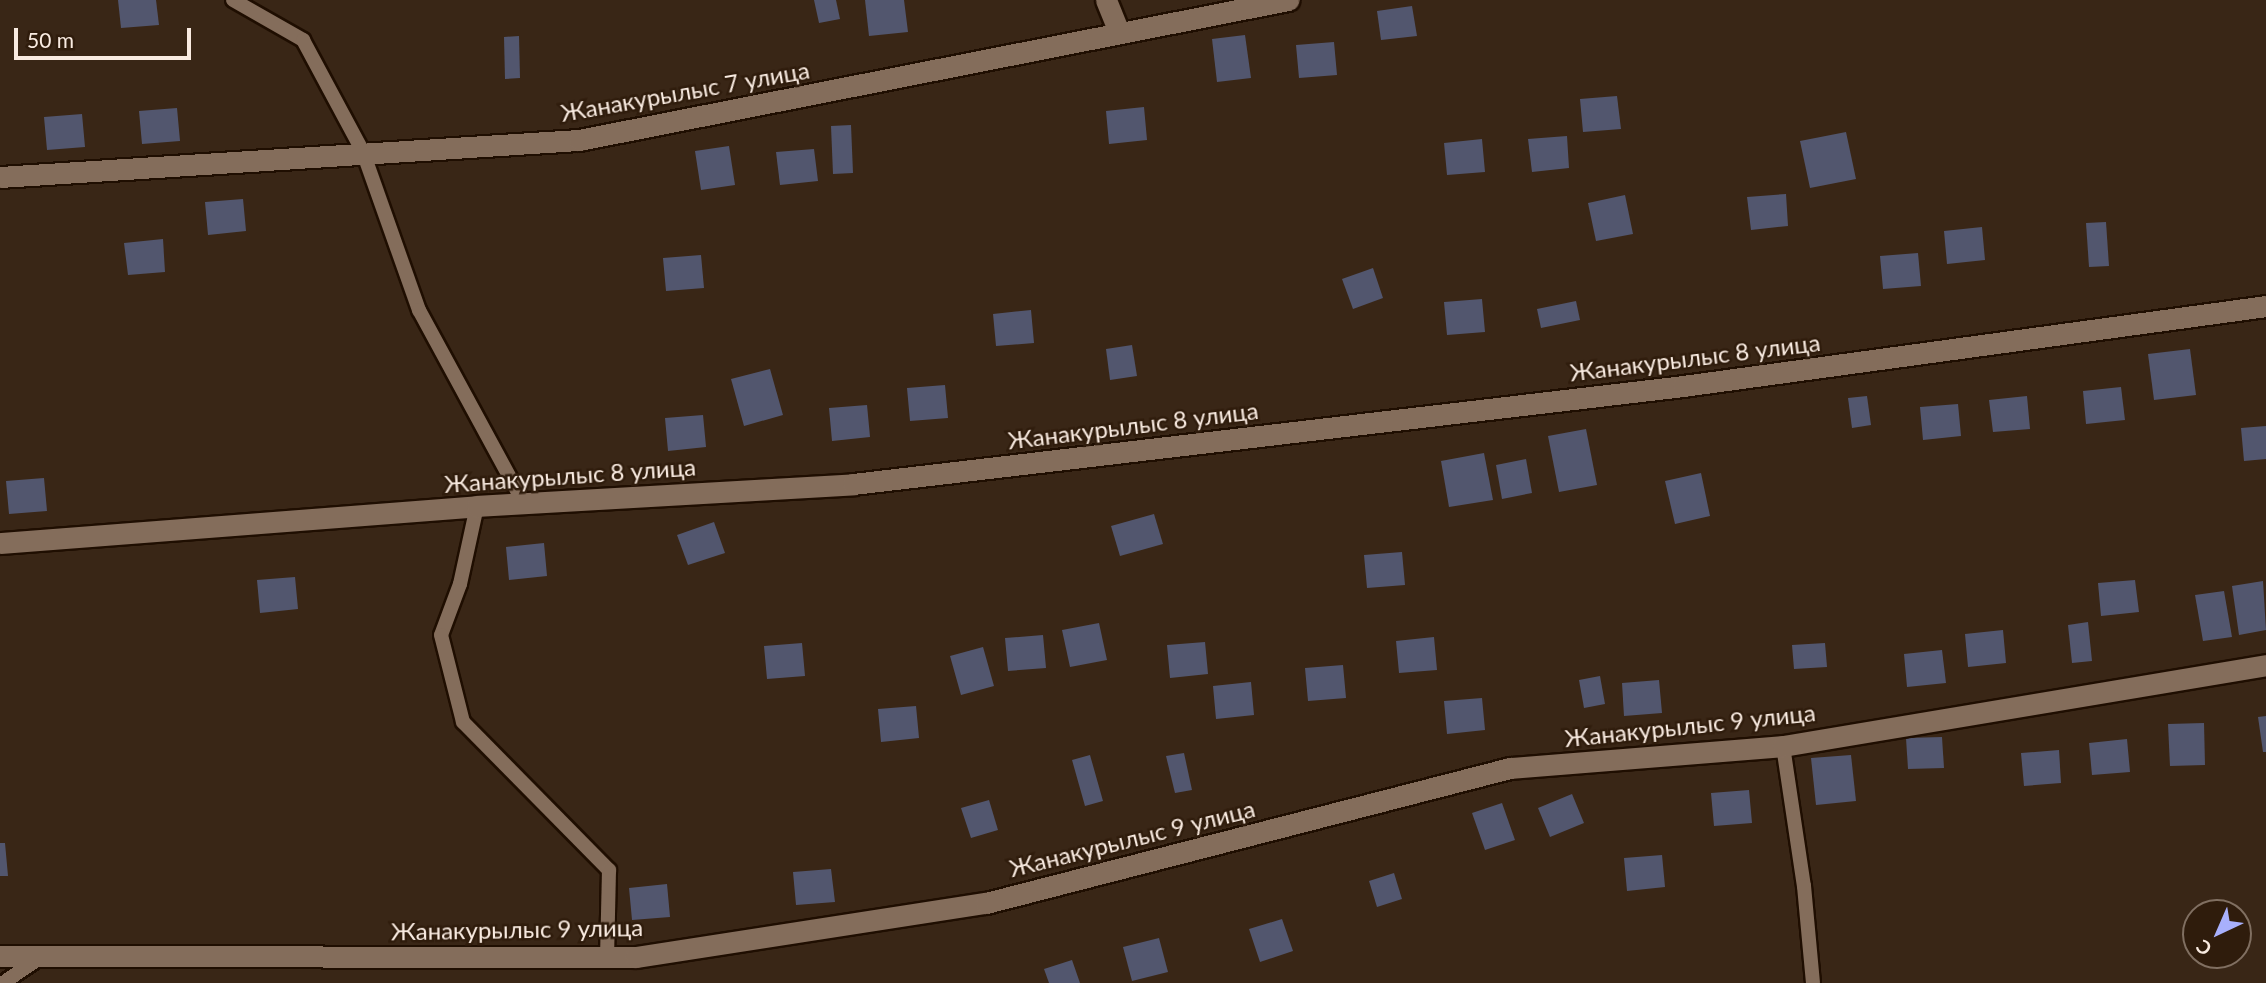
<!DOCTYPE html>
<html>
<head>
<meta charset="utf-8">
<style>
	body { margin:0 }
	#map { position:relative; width:2266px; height:983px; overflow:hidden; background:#392616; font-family:Lato,sans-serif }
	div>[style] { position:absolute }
	.building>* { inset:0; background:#52566e }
	.roads { filter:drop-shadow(2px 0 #1f0e01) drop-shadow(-2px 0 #1f0e01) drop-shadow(0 2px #1f0e01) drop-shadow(0 -2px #1f0e01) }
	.lane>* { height:14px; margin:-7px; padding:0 7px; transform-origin:7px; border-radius:7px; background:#846d5b }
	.street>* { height:21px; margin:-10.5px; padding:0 10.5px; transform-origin:10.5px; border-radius:10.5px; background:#846d5b }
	span { translate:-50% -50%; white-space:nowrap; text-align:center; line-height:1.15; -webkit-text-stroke:5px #2f1c0c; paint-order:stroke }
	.street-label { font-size:24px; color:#f9ebe1 }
	.north { position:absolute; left:2182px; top:899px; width:70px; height:70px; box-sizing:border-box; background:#2f1c0c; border:2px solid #806f61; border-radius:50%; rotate:224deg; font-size:19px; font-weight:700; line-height:28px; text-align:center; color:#f9ebe1 }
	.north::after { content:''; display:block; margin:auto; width:24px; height:32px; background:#a8b0fc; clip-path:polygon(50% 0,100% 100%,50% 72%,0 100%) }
	.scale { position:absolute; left:14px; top:28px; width:177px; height:32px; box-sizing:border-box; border:4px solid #f9ebe1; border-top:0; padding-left:9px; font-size:21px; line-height:24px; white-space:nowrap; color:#f9ebe1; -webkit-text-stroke:5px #2f1c0c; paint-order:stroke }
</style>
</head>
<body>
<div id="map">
	<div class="building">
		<div style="clip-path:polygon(118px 0,156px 0,159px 25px,121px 28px)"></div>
		<div style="clip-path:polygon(814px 0,836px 0,840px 19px,819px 23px)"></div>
		<div style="clip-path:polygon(865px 0,904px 0,908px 32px,869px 36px)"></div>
		<div style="clip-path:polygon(1412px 6px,1417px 36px,1381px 40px,1377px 11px)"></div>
		<div style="clip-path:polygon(1245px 35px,1251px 78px,1217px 82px,1212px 39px)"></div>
		<div style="clip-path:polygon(519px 36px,520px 78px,505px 79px,504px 37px)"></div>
		<div style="clip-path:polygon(1334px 42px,1337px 75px,1299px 78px,1296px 45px)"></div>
		<div style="clip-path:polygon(1617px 96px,1621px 129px,1583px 132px,1580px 99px)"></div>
		<div style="clip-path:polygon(1144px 107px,1147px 140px,1109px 144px,1106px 111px)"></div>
		<div style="clip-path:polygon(177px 108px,180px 141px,142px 144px,139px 111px)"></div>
		<div style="clip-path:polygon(82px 114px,85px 147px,47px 150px,44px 117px)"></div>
		<div style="clip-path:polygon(851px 125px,853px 173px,833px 174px,831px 126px)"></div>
		<div style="clip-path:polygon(1846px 132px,1856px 179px,1810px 188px,1800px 141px)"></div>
		<div style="clip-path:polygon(1567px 136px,1569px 168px,1532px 172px,1528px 139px)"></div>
		<div style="clip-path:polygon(1482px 139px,1485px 172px,1447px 175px,1444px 143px)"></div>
		<div style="clip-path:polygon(729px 146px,735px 185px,701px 190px,695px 151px)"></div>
		<div style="clip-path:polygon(814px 149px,818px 181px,780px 185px,776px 152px)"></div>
		<div style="clip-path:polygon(1786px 194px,1788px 226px,1751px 230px,1747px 197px)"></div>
		<div style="clip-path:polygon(1625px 195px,1633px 234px,1596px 241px,1588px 203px)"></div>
		<div style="clip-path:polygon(243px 199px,246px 231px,208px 235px,205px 202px)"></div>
		<div style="clip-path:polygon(2106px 222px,2109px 266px,2089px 267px,2086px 223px)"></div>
		<div style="clip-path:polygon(1982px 227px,1985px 260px,1947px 264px,1944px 231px)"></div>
		<div style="clip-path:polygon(163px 239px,165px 272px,128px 275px,124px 243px)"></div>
		<div style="clip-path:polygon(1918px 253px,1921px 286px,1883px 289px,1880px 256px)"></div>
		<div style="clip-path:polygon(701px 255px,704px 288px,666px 291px,663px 258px)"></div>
		<div style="clip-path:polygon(1373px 268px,1383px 298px,1353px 309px,1342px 279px)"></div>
		<div style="clip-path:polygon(1482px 299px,1485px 332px,1447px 335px,1444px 302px)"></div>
		<div style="clip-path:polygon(1576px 301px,1580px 320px,1541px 328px,1537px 309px)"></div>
		<div style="clip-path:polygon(1031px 310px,1034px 343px,996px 346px,993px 314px)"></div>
		<div style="clip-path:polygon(1132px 345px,1137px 376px,1110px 380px,1106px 349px)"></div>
		<div style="clip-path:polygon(2190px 349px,2196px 395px,2154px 400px,2148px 354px)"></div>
		<div style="clip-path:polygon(770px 369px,783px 415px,744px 426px,731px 379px)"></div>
		<div style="clip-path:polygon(945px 385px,948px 418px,910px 421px,907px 388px)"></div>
		<div style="clip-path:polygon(2121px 387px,2125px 420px,2086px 424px,2083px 391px)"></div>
		<div style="clip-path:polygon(1867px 396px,1871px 425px,1852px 428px,1848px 398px)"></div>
		<div style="clip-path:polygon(2027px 396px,2030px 429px,1993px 432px,1989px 400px)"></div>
		<div style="clip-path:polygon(1958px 404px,1961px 436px,1923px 440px,1920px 407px)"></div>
		<div style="clip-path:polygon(867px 405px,870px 437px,832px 441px,829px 408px)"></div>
		<div style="clip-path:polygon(703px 415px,706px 447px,668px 451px,665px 418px)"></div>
		<div style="clip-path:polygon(2266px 426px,2266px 459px,2244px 461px,2241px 428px)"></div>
		<div style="clip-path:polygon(1586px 429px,1597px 485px,1559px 492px,1548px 436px)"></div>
		<div style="clip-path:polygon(1484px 453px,1493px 500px,1449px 507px,1441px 461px)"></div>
		<div style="clip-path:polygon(1526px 459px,1532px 493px,1502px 499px,1496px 465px)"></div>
		<div style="clip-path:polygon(1701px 473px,1710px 516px,1675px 524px,1665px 481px)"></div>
		<div style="clip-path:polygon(44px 478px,47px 511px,9px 514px,6px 481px)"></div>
		<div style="clip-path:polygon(1154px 514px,1163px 544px,1120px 556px,1111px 526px)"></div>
		<div style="clip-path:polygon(714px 522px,725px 553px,688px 565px,677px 535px)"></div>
		<div style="clip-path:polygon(544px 543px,547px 576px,509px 580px,506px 547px)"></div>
		<div style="clip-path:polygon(1402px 552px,1405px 585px,1367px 588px,1364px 555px)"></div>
		<div style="clip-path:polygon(295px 577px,298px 609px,260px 613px,257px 580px)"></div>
		<div style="clip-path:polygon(2135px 580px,2139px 612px,2101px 616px,2098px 583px)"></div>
		<div style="clip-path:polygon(2263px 581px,2266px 630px,2239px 635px,2232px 586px)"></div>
		<div style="clip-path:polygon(2224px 591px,2232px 637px,2203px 641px,2195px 595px)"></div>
		<div style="clip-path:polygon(2088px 622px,2092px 661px,2072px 663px,2068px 625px)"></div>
		<div style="clip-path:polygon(1099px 623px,1107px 660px,1070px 667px,1062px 630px)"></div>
		<div style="clip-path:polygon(2003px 630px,2006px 663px,1968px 667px,1965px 634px)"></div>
		<div style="clip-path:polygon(1043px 635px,1046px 668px,1008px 671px,1005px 638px)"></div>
		<div style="clip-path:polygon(1434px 637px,1437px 670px,1399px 673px,1396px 641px)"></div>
		<div style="clip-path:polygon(1205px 642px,1208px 674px,1170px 678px,1167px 645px)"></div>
		<div style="clip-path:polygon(802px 643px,805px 676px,767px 679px,764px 646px)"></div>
		<div style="clip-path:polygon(1825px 643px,1827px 667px,1794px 669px,1792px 645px)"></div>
		<div style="clip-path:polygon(983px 647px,994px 686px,961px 695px,950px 656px)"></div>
		<div style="clip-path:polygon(1942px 650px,1946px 683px,1907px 687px,1904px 654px)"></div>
		<div style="clip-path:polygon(1343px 665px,1346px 698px,1308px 701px,1305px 668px)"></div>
		<div style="clip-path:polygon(1600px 676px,1605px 704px,1584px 708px,1579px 680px)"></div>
		<div style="clip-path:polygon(1659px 680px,1662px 713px,1624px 716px,1622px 683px)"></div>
		<div style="clip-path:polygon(1251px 682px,1254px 715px,1216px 719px,1213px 686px)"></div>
		<div style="clip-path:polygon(1482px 698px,1485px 730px,1447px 734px,1444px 701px)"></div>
		<div style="clip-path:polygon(916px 706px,919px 738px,881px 742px,878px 709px)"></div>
		<div style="clip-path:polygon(2266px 716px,2266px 752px,2263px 752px,2258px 717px)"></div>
		<div style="clip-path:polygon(2204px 723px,2205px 765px,2170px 766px,2168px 724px)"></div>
		<div style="clip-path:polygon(1942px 737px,1944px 768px,1908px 769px,1906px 738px)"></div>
		<div style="clip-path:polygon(2127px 739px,2130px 772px,2092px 775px,2089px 743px)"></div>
		<div style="clip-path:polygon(2059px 750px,2061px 783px,2024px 786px,2021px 753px)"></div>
		<div style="clip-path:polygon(1184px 753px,1192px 790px,1175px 793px,1166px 756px)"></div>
		<div style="clip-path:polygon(1090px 755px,1103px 801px,1085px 806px,1072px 760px)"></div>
		<div style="clip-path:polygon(1851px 755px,1856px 801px,1816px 805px,1811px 758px)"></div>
		<div style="clip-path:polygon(1749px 790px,1752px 823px,1714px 826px,1711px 793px)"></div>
		<div style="clip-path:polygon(1572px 794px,1584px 823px,1550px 837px,1538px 808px)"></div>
		<div style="clip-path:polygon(989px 800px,998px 830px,971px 838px,961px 808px)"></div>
		<div style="clip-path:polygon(1502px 803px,1515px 840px,1485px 850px,1472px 813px)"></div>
		<div style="clip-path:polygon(0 843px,5px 843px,8px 876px,0 876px)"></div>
		<div style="clip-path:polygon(1662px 855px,1665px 887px,1627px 891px,1624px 858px)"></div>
		<div style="clip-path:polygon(831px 869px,835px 902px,796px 905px,793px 872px)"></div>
		<div style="clip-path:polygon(1394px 873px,1402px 899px,1377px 907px,1369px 881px)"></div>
		<div style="clip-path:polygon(667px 884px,670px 917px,632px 920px,629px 888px)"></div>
		<div style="clip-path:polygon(1282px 919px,1293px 951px,1260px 962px,1249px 929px)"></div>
		<div style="clip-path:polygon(1159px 938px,1168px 972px,1132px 981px,1123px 947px)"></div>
		<div style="clip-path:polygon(1072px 960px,1080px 983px,1049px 983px,1044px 969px)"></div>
	</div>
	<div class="roads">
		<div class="lane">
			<div style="left:233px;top:0;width:81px;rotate:29.7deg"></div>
			<div style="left:303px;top:40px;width:127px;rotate:61.8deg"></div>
			<div style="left:363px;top:152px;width:168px;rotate:70.5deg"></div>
			<div style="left:419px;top:310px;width:220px;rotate:61.5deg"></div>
			<div style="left:477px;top:506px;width:80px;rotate:102.3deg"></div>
			<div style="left:460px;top:584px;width:54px;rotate:110.4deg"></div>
			<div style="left:441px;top:635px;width:90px;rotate:75.8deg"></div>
			<div style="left:463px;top:722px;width:208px;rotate:45.4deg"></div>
			<div style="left:609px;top:870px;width:87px;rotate:91.3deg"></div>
			<div style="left:1783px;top:746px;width:142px;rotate:81.5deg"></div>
			<div style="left:1804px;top:886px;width:97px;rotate:84.7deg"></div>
			<div style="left:3px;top:983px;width:46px;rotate:-34.4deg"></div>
		</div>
		<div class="street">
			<div style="left:1106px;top:0;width:35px;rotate:68deg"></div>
			<div style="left:0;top:177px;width:580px;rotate:-3.66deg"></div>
			<div style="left:579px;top:140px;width:723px;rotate:-11.17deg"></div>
			<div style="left:0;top:543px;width:478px;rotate:-4.4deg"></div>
			<div style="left:477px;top:506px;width:377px;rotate:-3.3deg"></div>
			<div style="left:853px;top:484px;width:836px;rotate:-6.73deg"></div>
			<div style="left:1683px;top:386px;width:588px;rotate:-7.81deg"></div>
			<div style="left:0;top:956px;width:636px;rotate:0.09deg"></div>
			<div style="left:636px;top:957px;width:354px;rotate:-8.8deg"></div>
			<div style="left:986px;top:903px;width:541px;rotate:-14.45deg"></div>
			<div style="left:1510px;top:768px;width:274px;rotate:-4.6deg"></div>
			<div style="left:1783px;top:746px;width:490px;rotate:-9.5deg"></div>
		</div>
	</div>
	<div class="street-label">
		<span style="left:685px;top:91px;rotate:-10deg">Жанакурылыс 7 улица</span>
		<span style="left:1695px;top:357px;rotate:-7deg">Жанакурылыс 8 улица</span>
		<span style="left:1133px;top:425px;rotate:-7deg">Жанакурылыс 8 улица</span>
		<span style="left:570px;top:475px;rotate:-4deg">Жанакурылыс 8 улица</span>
		<span style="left:1690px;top:725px;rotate:-6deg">Жанакурылыс 9 улица</span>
		<span style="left:1132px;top:838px;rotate:-14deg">Жанакурылыс 9 улица</span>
		<span style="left:517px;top:929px;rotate:-1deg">Жанакурылыс 9 улица</span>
	</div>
	<div class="north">С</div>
	<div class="scale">50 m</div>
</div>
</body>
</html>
